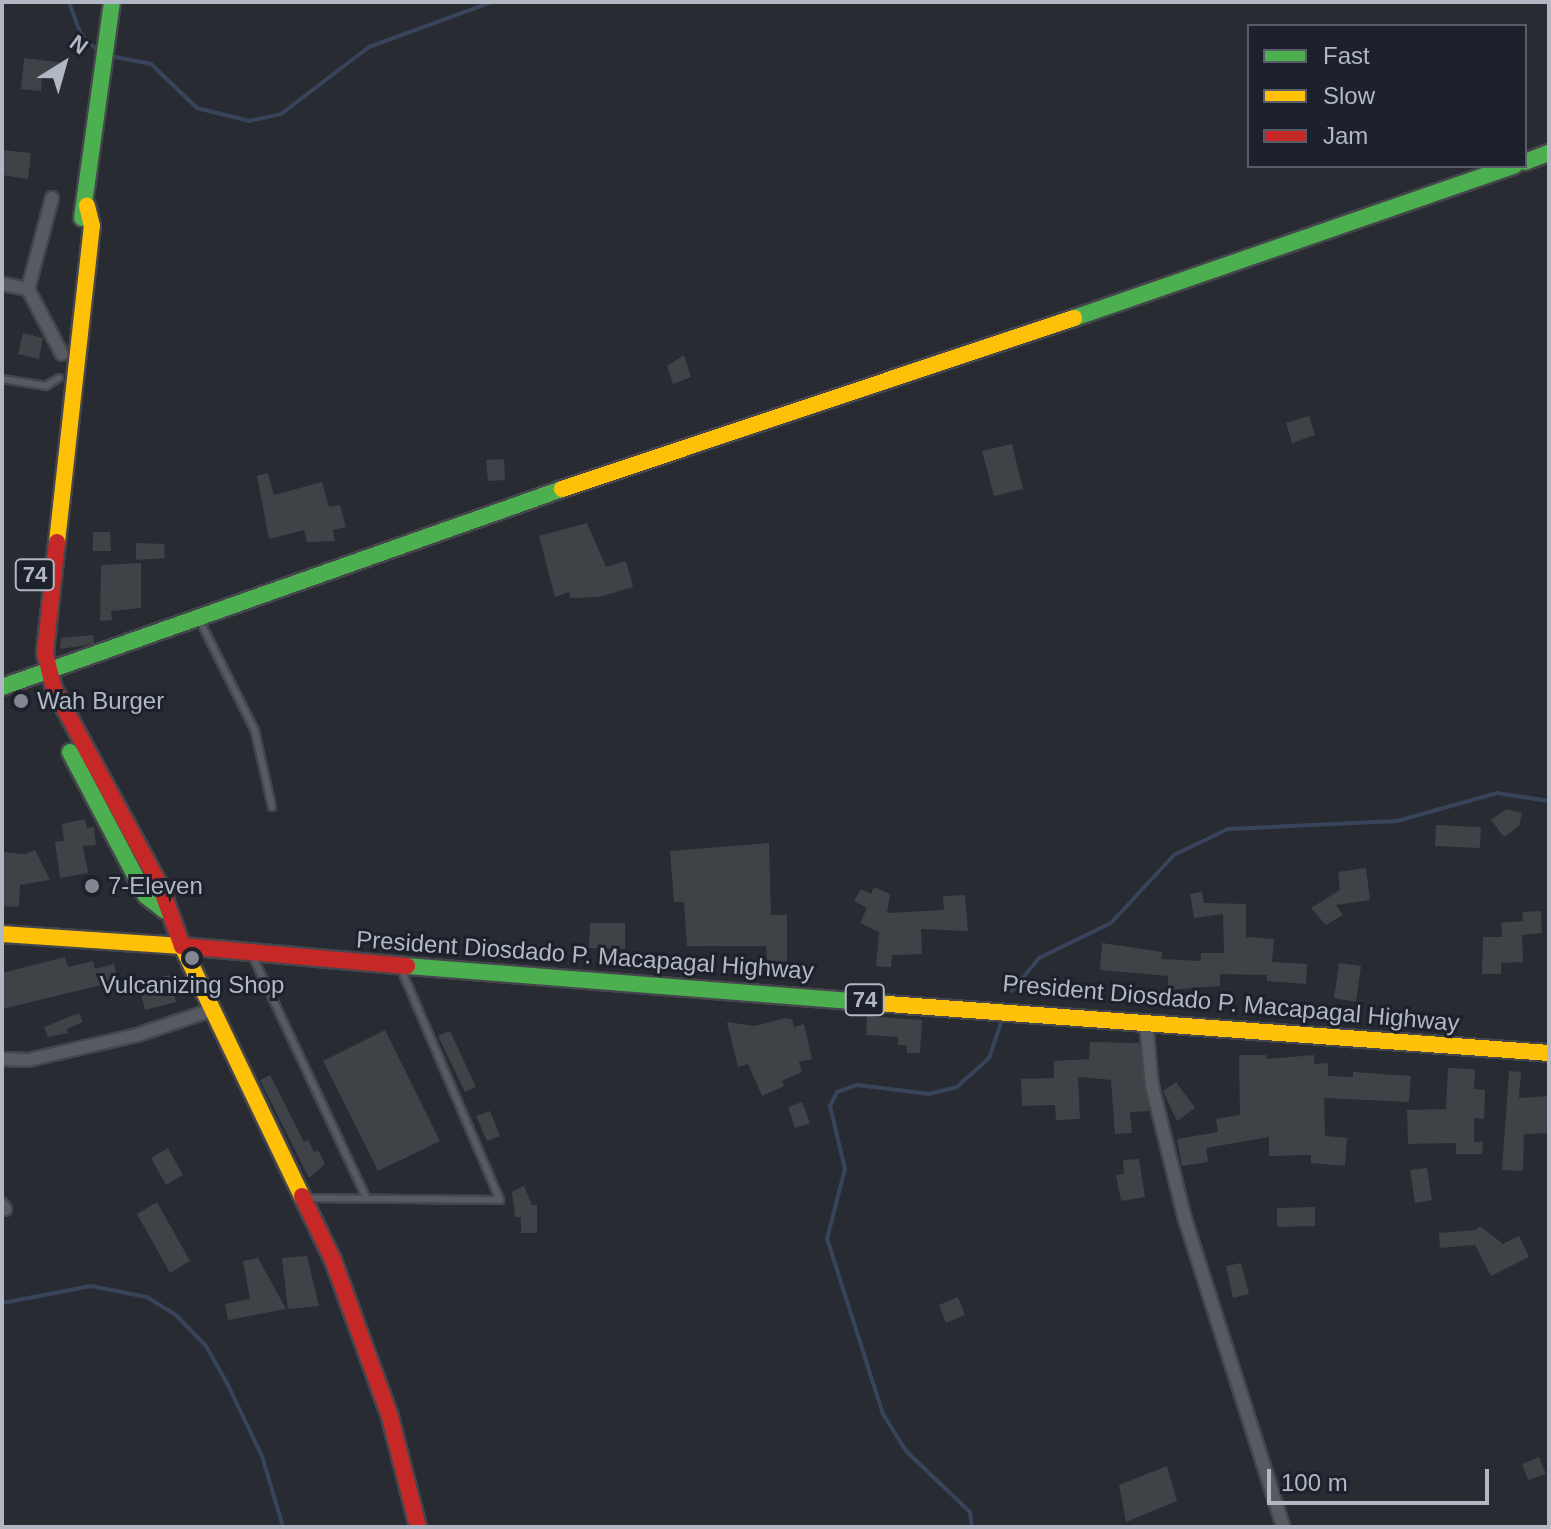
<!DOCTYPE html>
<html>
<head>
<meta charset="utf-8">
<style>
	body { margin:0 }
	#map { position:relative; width:1551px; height:1529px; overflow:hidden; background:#282b32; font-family:Arial,sans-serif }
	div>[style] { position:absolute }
	.stream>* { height:4px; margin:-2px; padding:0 2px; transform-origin:2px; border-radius:2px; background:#38445a }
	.building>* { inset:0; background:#3f4247 }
	.roads { filter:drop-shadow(2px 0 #44464b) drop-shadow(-2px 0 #44464b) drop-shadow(0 2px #44464b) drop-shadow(0 -2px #44464b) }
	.lane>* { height:6px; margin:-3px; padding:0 3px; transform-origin:3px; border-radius:3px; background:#575a61 }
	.street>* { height:12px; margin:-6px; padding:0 6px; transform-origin:6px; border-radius:6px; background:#575a61 }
	.fast>* { height:16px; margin:-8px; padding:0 8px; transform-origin:8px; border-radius:8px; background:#4caf50 }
	.slow>* { height:16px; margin:-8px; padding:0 8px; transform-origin:8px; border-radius:8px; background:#ffc107 }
	.jam>* { height:16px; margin:-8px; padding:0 8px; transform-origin:8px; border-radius:8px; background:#c62828 }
	.dots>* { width:22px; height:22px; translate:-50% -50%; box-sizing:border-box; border:4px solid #1c212c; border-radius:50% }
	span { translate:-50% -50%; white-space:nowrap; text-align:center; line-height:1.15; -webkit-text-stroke:6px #1c212c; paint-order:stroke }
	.shield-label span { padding:2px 6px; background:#1c212c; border:2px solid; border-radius:6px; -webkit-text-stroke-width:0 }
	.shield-label { font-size:22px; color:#b1b7c3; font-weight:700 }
	.poi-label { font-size:24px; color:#b1b7c3 }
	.left { translate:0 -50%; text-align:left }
	.street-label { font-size:24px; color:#b1b7c3 }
	.frame { position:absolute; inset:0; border:4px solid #b1b7c3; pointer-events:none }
	.legend { position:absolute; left:1247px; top:24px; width:280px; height:144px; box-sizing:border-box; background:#1c212c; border:2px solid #585d68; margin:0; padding:10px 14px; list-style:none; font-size:24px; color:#b1b7c3 }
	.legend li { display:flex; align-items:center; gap:16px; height:40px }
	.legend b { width:40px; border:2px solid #585d68 }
	.north { position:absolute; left:24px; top:24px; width:80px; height:80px; -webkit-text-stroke:6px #1c212c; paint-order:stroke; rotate:37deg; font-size:22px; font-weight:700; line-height:32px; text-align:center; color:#b1b7c3 }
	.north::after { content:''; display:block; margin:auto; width:28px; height:36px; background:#b1b7c3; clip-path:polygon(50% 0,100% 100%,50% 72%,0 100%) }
	.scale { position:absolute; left:1267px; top:1469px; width:222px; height:36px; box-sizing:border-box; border:4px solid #b1b7c3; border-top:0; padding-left:10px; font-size:24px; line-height:28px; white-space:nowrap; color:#b1b7c3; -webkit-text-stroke:6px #1c212c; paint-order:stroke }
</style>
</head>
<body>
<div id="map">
	<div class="stream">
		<div style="left:69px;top:2px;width:33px;rotate:70deg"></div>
		<div style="left:80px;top:33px;width:25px;rotate:45deg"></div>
		<div style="left:110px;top:56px;width:42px;rotate:11deg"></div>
		<div style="left:151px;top:64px;width:64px;rotate:43.7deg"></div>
		<div style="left:197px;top:108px;width:54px;rotate:14deg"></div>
		<div style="left:249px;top:121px;width:33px;rotate:-12deg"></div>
		<div style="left:281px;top:114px;width:111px;rotate:-37.3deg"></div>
		<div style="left:369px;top:47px;width:131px;rotate:-20.1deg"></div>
		<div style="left:1012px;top:991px;width:43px;rotate:-50.7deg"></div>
		<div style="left:1039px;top:958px;width:80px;rotate:-25.9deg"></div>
		<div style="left:1111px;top:923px;width:93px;rotate:-47.2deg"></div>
		<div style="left:1174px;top:855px;width:60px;rotate:-25.7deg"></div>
		<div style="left:1228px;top:829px;width:169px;rotate:-2.7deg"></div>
		<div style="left:1397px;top:821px;width:104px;rotate:-15.6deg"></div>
		<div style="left:1497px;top:793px;width:53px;rotate:8.7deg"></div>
		<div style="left:2px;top:1303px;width:91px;rotate:-10.8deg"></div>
		<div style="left:91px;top:1286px;width:57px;rotate:11.1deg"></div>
		<div style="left:147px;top:1297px;width:34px;rotate:32deg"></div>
		<div style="left:176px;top:1315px;width:43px;rotate:45.9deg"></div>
		<div style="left:206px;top:1346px;width:43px;rotate:60.4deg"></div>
		<div style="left:227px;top:1383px;width:81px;rotate:64.4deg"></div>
		<div style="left:262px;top:1456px;width:74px;rotate:73.5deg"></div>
		<div style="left:972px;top:1527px;width:15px;rotate:-98deg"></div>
		<div style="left:970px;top:1512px;width:88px;rotate:-136.4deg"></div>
		<div style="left:906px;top:1451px;width:44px;rotate:-121.9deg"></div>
		<div style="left:883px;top:1414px;width:184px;rotate:-107.7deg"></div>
		<div style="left:827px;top:1239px;width:72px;rotate:-75.6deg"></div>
		<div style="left:845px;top:1169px;width:65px;rotate:-103.4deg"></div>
		<div style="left:830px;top:1106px;width:16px;rotate:-63deg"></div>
		<div style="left:837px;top:1092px;width:21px;rotate:-19deg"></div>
		<div style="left:857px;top:1085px;width:73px;rotate:7.1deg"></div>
		<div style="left:929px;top:1094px;width:29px;rotate:-14deg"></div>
		<div style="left:957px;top:1087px;width:43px;rotate:-42.2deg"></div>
		<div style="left:989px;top:1058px;width:36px;rotate:-71deg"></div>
	</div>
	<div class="building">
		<div style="clip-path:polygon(24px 58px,64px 63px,63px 74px,42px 76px,41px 91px,21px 89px)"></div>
		<div style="clip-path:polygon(2px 150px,31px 153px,28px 179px,2px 175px)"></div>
		<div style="clip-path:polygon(23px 333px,43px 338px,39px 359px,18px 354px)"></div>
		<div style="clip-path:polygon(684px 355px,691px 377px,673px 384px,667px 366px)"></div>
		<div style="clip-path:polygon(1309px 416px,1315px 435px,1292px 443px,1286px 423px)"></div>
		<div style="clip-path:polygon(1012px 444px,1023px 489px,994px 496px,982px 451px)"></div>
		<div style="clip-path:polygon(504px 459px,505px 480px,488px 481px,486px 460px)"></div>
		<div style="clip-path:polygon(268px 473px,274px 495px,322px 482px,329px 507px,340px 505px,346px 527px,333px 530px,335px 541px,307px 542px,304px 530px,269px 539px,257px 476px)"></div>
		<div style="clip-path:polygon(587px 523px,606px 567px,626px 561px,633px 587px,599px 597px,571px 598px,569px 592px,555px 597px,539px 536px)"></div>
		<div style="clip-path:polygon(93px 532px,110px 532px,111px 551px,93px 551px)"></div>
		<div style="clip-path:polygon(136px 543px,164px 544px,165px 558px,136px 560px)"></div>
		<div style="clip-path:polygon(141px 563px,141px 608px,111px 611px,112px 620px,100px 621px,101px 565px)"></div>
		<div style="clip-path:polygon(93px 635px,94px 644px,60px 649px,61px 638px)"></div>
		<div style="clip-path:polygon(1506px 809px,1522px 813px,1519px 826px,1504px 837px,1491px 820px)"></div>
		<div style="clip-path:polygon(85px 819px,87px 828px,94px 827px,96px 845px,83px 846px,88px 873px,60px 878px,55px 842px,64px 841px,62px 824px)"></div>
		<div style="clip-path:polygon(1436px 825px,1481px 827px,1480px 848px,1435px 846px)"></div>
		<div style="clip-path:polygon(769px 843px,771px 915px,787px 915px,787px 969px,768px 970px,766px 946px,687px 946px,684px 902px,674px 902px,670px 851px)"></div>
		<div style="clip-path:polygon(35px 850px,50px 880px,20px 885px,19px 907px,2px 906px,2px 852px,25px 854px)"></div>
		<div style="clip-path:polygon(1366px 868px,1370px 900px,1336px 905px,1343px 915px,1326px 925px,1311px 908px,1340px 890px,1338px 872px)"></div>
		<div style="clip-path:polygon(874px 887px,890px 894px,887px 913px,944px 910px,943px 896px,965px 895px,968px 931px,921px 929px,922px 954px,892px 955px,891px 967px,876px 966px,879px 932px,860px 923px,867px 908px,854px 901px,861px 889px,871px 894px)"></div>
		<div style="clip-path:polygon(1202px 892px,1204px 903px,1246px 904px,1246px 937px,1274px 939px,1272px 962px,1307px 964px,1306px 984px,1267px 981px,1267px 975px,1220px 974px,1220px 986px,1168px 990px,1168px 976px,1100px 970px,1102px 943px,1162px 952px,1161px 959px,1201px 961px,1201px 953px,1224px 953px,1223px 914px,1194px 918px,1190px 894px)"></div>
		<div style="clip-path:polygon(1541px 911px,1542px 933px,1522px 935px,1523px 962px,1501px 963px,1501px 974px,1482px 974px,1483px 937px,1502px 937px,1501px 923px,1523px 921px,1522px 912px)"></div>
		<div style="clip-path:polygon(590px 923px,625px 923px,625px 949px,589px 948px)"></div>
		<div style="clip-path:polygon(65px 957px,68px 967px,93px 961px,95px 969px,114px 964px,118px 981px,2px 1009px,2px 973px)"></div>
		<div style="clip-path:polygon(1339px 963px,1361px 966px,1356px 1002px,1334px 998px)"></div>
		<div style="clip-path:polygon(169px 975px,176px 1002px,145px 1010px,138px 983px)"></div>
		<div style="clip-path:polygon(79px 1013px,83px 1022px,67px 1029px,68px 1033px,48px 1037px,44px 1027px)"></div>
		<div style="clip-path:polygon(867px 1016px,922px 1020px,920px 1053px,907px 1053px,907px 1045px,898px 1045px,898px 1037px,866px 1035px)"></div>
		<div style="clip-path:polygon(785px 1018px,792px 1019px,794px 1027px,804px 1024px,812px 1059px,799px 1062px,802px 1072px,782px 1081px,784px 1086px,762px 1096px,748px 1064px,738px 1067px,727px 1022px,755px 1026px)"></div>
		<div style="clip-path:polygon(385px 1030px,440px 1141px,378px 1171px,323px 1061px)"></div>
		<div style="clip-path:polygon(450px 1031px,476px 1087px,465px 1092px,438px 1036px)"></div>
		<div style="clip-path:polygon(1090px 1042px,1139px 1043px,1149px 1111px,1130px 1112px,1132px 1133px,1115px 1134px,1111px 1080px,1078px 1077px,1080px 1119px,1056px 1120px,1055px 1105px,1022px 1106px,1021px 1079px,1054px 1078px,1054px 1061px,1089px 1059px)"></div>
		<div style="clip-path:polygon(1239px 1055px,1266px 1055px,1267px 1059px,1314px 1055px,1314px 1064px,1328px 1063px,1328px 1076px,1353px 1077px,1353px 1072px,1411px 1076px,1409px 1102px,1324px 1098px,1325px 1136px,1347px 1138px,1345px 1166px,1311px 1163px,1311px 1155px,1269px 1156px,1269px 1137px,1206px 1148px,1208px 1162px,1182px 1166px,1177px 1139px,1218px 1132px,1216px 1119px,1240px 1115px)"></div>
		<div style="clip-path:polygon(1448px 1068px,1475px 1069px,1474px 1089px,1485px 1090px,1484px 1119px,1474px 1118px,1474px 1142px,1483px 1142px,1482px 1154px,1456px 1154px,1456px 1143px,1408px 1144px,1407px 1110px,1446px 1109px)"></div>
		<div style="clip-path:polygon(1509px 1071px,1521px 1072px,1519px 1098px,1549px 1096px,1549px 1133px,1524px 1134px,1523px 1171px,1502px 1170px)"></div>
		<div style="clip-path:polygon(270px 1075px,304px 1142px,308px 1140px,314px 1152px,318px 1150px,325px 1164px,309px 1178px,260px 1080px)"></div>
		<div style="clip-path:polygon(1176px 1082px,1195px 1108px,1177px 1121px,1163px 1091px)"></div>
		<div style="clip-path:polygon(802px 1102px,810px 1123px,795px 1128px,788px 1107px)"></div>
		<div style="clip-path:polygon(490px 1111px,500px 1136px,487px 1141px,476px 1116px)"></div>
		<div style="clip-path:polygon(168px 1148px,183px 1175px,166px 1185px,151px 1158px)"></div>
		<div style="clip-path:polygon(1139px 1159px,1145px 1197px,1121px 1201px,1116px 1175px,1124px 1174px,1123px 1160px)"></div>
		<div style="clip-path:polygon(1427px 1168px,1432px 1200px,1415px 1203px,1410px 1170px)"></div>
		<div style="clip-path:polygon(524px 1186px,532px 1205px,537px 1205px,537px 1233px,521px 1233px,521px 1217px,515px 1217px,512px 1192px)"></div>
		<div style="clip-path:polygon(157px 1202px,190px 1261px,170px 1273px,137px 1214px)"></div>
		<div style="clip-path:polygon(1315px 1207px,1315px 1226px,1277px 1227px,1277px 1208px)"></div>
		<div style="clip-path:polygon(1480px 1226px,1503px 1244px,1519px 1236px,1529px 1257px,1491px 1276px,1475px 1245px,1440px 1248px,1439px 1233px,1476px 1230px)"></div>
		<div style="clip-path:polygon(307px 1256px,319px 1306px,288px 1309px,282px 1258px)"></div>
		<div style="clip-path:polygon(258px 1258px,286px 1309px,228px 1320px,225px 1304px,250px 1299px,243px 1261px)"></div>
		<div style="clip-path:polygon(1241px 1263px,1249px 1294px,1233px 1298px,1226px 1266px)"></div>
		<div style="clip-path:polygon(958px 1297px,965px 1315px,946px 1323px,939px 1305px)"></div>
		<div style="clip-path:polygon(1539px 1457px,1546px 1474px,1528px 1480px,1522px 1464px)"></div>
		<div style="clip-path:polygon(1167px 1466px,1177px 1501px,1126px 1522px,1119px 1485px)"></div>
	</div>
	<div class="roads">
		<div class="lane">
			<div style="left:2px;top:379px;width:45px;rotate:9deg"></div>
			<div style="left:46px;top:386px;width:15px;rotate:-32deg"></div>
			<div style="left:200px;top:621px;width:123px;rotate:63.4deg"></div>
			<div style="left:255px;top:731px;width:78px;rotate:77.4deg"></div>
			<div style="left:254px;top:959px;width:265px;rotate:64.8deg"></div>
			<div style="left:306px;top:1198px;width:194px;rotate:0.6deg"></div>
			<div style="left:500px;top:1200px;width:251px;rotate:-113.2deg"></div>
		</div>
		<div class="street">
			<div style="left:2px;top:284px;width:26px;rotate:11deg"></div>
			<div style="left:28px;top:289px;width:73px;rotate:62.4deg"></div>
			<div style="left:28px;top:289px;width:94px;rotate:-75.2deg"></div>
			<div style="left:1146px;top:1023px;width:63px;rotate:84.6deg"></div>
			<div style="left:1152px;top:1086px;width:137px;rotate:76.1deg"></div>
			<div style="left:1185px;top:1219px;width:323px;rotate:72.3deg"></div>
			<div style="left:2px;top:1059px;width:26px;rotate:2deg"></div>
			<div style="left:28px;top:1060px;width:112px;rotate:-12.9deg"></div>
			<div style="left:137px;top:1035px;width:79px;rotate:-18.4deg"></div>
			<div style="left:2px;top:1205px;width:5px;rotate:53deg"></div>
		</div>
		<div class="fast">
			<div style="left:1525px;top:162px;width:26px;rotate:-21deg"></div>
			<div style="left:82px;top:218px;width:218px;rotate:-82.1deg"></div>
			<div style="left:1074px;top:318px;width:466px;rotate:-19.1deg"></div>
			<div style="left:2px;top:687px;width:594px;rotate:-19.47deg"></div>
			<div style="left:70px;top:752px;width:163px;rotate:62.2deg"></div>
			<div style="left:146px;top:896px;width:24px;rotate:38deg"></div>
			<div style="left:407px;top:966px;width:482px;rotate:4.5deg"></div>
		</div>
		<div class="slow">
			<div style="left:562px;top:489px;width:540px;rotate:-18.47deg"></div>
			<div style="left:57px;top:542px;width:318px;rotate:-83.7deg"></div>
			<div style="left:92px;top:226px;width:21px;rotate:-104deg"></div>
			<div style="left:2px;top:934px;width:180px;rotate:3.8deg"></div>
			<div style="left:182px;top:946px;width:277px;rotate:64.4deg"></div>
			<div style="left:888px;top:1004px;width:663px;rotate:4.24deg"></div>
		</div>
		<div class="jam">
			<div style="left:57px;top:542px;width:112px;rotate:96.2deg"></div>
			<div style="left:45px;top:653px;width:37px;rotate:76deg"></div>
			<div style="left:54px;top:689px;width:226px;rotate:61.7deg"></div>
			<div style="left:161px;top:888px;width:62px;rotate:70.1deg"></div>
			<div style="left:182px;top:946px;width:226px;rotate:5.1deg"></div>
			<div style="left:302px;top:1196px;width:71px;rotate:64.2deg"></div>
			<div style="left:333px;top:1260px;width:167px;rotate:70deg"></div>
			<div style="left:390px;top:1417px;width:114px;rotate:75.7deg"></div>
		</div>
	</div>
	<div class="dots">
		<div style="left:21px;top:701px;background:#818690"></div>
		<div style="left:92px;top:886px;background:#818690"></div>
		<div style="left:192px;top:958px;background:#818690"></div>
	</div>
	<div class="shield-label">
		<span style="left:35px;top:575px">74</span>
		<span style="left:865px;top:1000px">74</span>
	</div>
	<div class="poi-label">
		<span class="left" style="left:37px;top:701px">Wah Burger</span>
		<span class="left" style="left:108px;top:886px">7-Eleven</span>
		<span style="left:192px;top:985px">Vulcanizing Shop</span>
	</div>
	<div class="street-label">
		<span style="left:585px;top:955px;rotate:4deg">President Diosdado P. Macapagal Highway</span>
		<span style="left:1231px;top:1003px;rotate:5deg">President Diosdado P. Macapagal Highway</span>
	</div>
	<div class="frame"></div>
	<ul class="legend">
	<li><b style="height:10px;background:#4caf50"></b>Fast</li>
	<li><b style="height:10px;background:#ffc107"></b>Slow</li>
	<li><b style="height:10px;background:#c62828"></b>Jam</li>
	</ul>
	<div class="north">N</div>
	<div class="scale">100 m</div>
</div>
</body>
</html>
